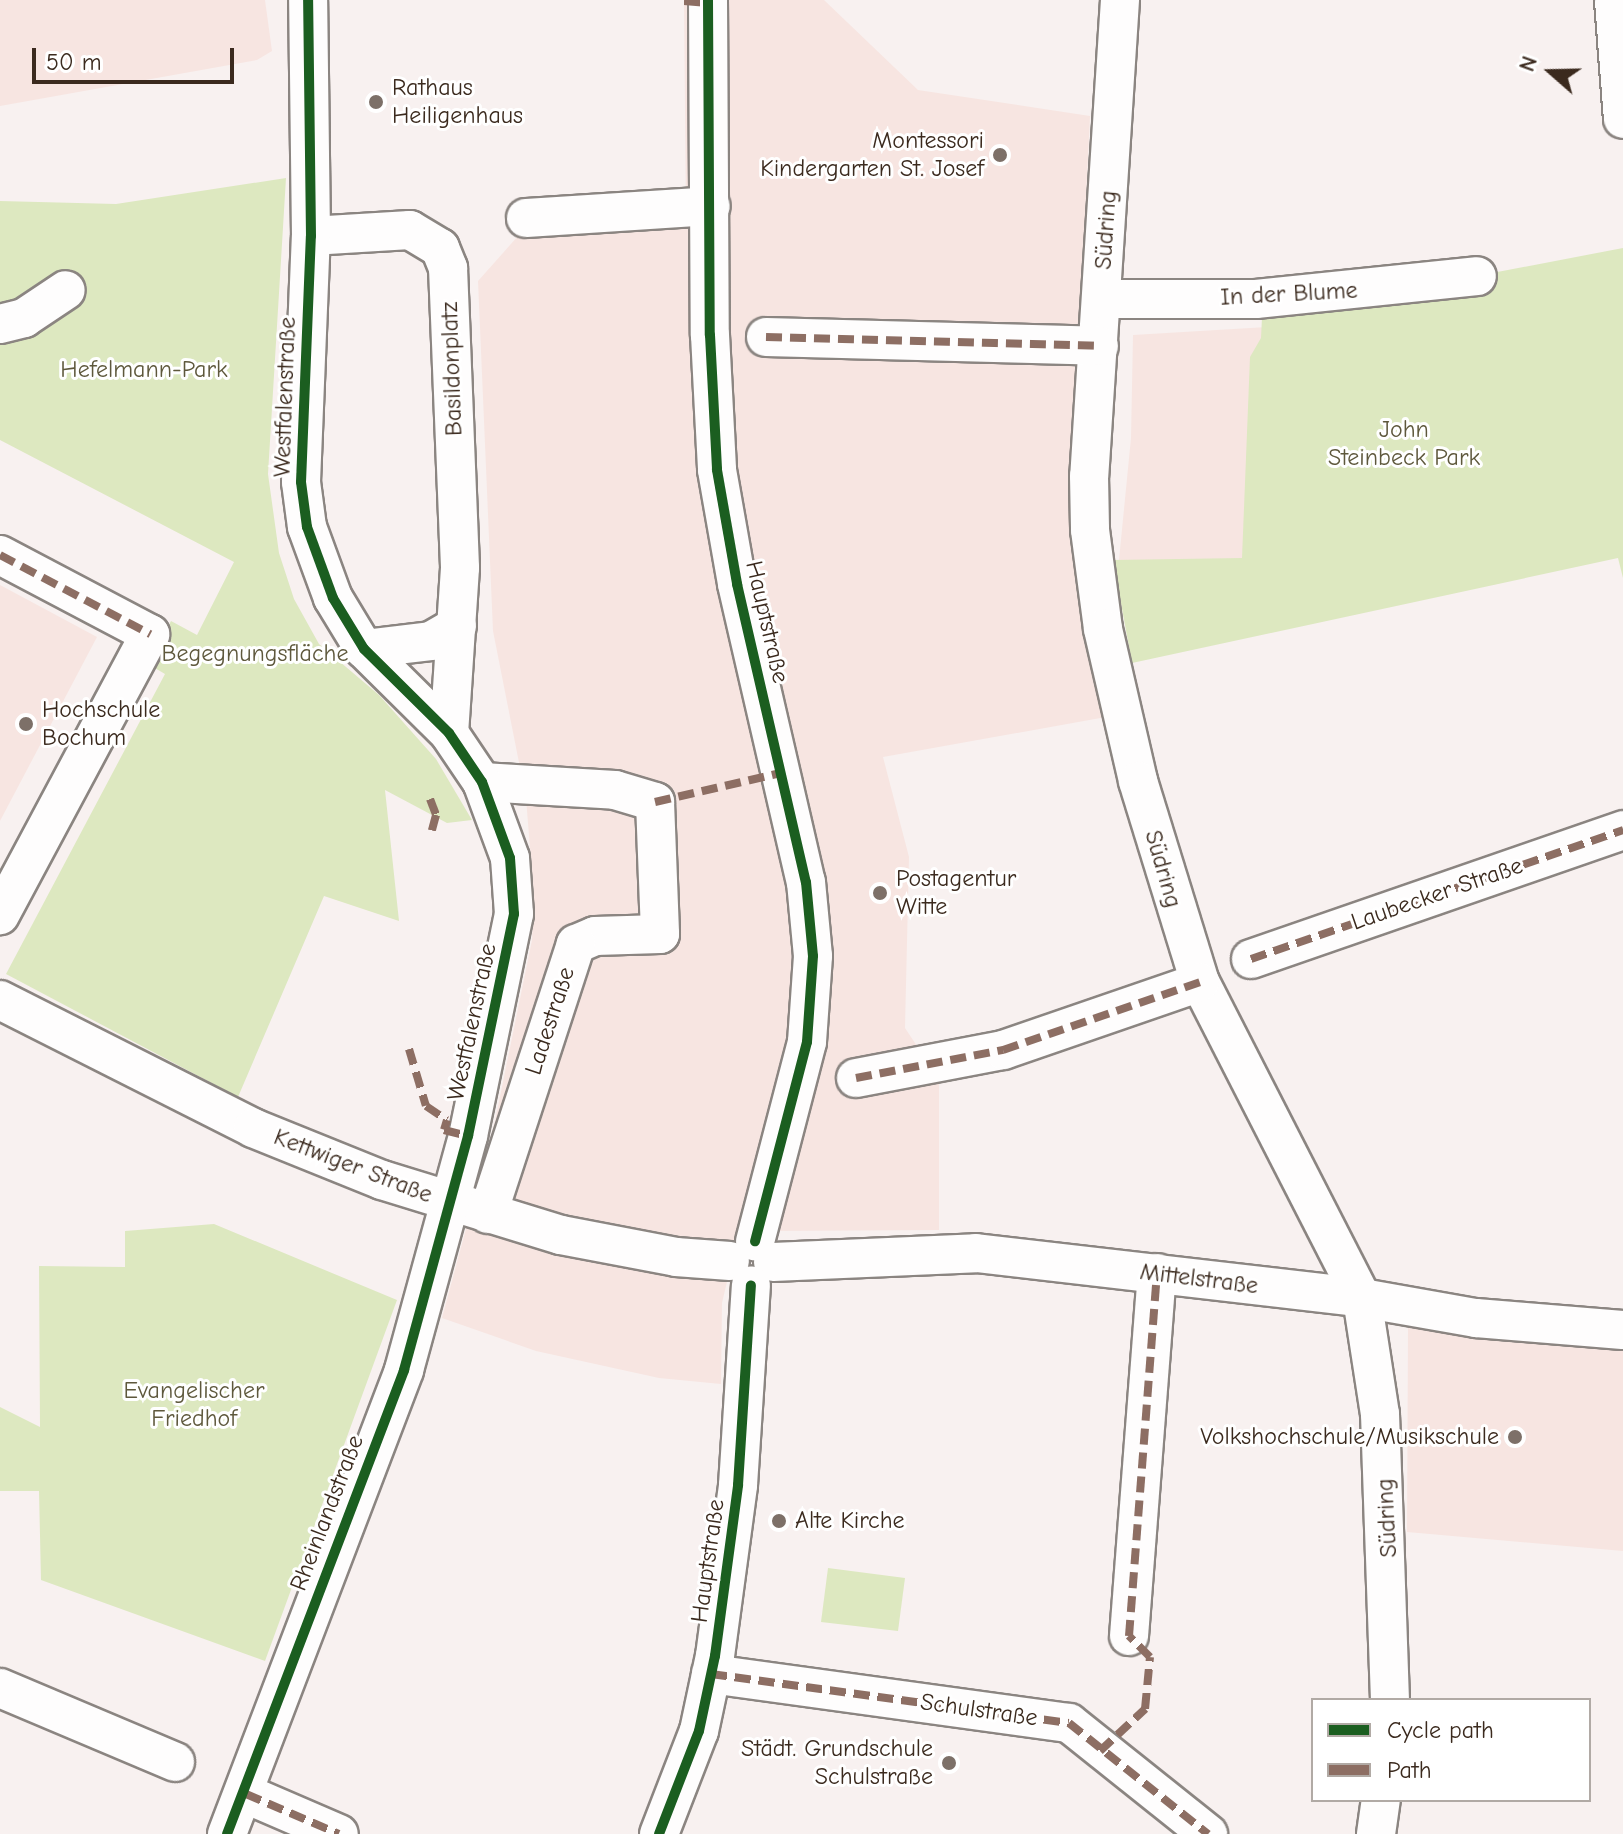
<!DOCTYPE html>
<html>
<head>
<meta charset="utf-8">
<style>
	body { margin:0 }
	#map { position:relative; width:1623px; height:1834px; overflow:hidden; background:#f8f1f0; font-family:"Comic Neue",sans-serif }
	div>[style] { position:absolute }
	.built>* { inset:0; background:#f7e5e1 }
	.green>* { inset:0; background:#dde8c0 }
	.roads { filter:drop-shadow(2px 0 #8b8581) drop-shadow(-2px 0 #8b8581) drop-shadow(0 2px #8b8581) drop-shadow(0 -2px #8b8581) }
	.minor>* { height:38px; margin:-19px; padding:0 19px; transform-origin:19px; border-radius:19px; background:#fefdfd }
	.quiet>* { height:8px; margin-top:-4px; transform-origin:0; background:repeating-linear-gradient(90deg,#8d6e63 0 16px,transparent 0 24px) }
	.cycleway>* { height:10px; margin:-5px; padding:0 5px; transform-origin:5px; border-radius:5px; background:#1b5e20 }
	.dots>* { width:22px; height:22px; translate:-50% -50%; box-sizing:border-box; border:4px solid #fff; border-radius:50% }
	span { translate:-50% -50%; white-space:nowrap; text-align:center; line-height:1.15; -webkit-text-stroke:6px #fff; paint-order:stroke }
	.poi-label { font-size:24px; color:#3b2a1e }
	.left { translate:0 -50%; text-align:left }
	.right { translate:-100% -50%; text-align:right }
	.street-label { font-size:24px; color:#3b2a1e }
	.park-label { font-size:24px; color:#5e583c }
	.legend { position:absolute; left:1311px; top:1698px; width:280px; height:104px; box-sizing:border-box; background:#fff; border:2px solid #b1aaa5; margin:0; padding:10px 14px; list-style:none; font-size:24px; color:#3b2a1e }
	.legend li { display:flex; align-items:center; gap:16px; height:40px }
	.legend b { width:40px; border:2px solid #b1aaa5 }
	.north { position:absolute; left:1511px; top:32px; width:80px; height:80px; -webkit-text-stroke:6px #fff; paint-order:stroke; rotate:290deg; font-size:22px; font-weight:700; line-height:32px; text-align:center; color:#3b2a1e }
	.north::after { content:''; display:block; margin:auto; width:28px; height:36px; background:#3b2a1e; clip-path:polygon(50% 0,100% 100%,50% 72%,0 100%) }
	.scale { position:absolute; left:32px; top:48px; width:202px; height:36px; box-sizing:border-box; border:4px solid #3b2a1e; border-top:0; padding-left:10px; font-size:24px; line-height:28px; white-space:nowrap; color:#3b2a1e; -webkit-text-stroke:6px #fff; paint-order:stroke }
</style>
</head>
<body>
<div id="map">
	<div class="built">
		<div style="clip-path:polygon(0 0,265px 0,272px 51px,257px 60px,0 106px)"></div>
		<div style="clip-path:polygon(684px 0,824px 0,918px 90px,1090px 116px,1071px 503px,1106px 717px,883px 757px,909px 857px,905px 1028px,939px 1079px,939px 1230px,739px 1231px,722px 1303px,721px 1384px,659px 1378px,536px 1351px,442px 1318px,495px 1121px,532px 940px,534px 898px,526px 798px,493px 631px,478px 281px,519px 235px,686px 224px)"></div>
		<div style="clip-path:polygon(1267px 327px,1247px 569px,1118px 570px,1131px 438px,1133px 335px)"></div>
		<div style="clip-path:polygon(0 585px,97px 637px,0 821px)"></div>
		<div style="clip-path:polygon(1408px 1328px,1623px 1342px,1623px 1551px,1407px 1532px)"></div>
	</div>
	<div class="green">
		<div style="clip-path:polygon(286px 178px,268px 474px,279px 553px,294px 599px,319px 644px,379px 695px,436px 759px,472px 820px,447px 823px,385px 790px,399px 921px,324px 896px,238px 1097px,6px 974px,165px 674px,148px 664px,171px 621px,197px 635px,234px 562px,0 440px,0 201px,116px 204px)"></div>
		<div style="clip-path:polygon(1623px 248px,1623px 578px,1618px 558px,1132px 663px,1113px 560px,1242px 558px,1250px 357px,1261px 338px,1262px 317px)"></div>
		<div style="clip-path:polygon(214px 1224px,397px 1300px,265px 1661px,41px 1580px,39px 1491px,0 1491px,0 1407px,40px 1427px,39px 1266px,125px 1267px,125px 1231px)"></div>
		<div style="clip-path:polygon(828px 1568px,905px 1578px,898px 1631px,821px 1622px)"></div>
	</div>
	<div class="roads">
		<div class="minor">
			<div style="left:708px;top:0;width:335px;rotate:89.7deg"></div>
			<div style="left:710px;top:335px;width:135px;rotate:87deg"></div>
			<div style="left:717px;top:470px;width:116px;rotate:80deg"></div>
			<div style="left:737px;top:584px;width:306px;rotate:77deg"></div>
			<div style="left:806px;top:882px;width:74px;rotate:84.6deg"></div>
			<div style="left:813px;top:956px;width:86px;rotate:94deg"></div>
			<div style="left:807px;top:1042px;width:206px;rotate:104.6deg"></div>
			<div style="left:1120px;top:0;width:477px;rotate:93.7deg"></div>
			<div style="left:1089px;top:476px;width:54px;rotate:88.9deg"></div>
			<div style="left:1090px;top:530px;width:100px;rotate:82.5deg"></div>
			<div style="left:1103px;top:629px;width:156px;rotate:77deg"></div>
			<div style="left:1138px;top:781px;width:210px;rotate:72.9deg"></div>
			<div style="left:1200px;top:982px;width:355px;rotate:62.9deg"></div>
			<div style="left:1362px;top:1298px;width:117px;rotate:81.2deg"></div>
			<div style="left:1380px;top:1414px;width:286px;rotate:88deg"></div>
			<div style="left:1614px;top:0;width:119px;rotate:85.7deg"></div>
			<div style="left:526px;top:218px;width:185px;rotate:-3.7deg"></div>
			<div style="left:311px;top:236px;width:99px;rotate:-3.5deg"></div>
			<div style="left:410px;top:230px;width:35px;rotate:31deg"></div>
			<div style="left:440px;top:248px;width:22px;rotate:68deg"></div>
			<div style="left:448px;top:268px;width:300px;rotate:87.7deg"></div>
			<div style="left:460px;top:568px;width:165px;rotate:93.8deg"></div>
			<div style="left:1101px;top:299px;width:155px"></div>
			<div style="left:1256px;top:299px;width:222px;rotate:-5.9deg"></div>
			<div style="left:0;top:324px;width:25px;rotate:-14deg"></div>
			<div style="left:24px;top:318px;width:50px;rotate:-33.7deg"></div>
			<div style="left:766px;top:337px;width:333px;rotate:1.5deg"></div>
			<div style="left:0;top:555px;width:170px;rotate:27.8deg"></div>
			<div style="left:150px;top:634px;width:319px;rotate:118.1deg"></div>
			<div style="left:364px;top:649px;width:67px;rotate:-6.8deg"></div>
			<div style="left:431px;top:641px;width:30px;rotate:-30deg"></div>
			<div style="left:482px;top:782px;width:133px;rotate:3.4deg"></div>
			<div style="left:615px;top:790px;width:42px;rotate:16.7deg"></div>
			<div style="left:655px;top:802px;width:132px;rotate:87.8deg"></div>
			<div style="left:660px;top:934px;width:65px;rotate:178.2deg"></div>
			<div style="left:595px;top:936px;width:21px;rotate:157deg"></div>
			<div style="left:576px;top:944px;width:284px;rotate:108.1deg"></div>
			<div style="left:1251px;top:959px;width:394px;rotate:-19.1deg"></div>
			<div style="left:0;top:1000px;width:284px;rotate:26.8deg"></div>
			<div style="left:253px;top:1128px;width:139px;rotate:22deg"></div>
			<div style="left:382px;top:1180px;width:187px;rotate:17.1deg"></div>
			<div style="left:561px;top:1235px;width:117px;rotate:10.8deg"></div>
			<div style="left:676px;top:1257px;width:54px;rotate:4.2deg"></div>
			<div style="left:856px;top:1078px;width:150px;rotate:-10.8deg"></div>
			<div style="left:1003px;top:1050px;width:208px;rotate:-19deg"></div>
			<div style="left:773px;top:1262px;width:203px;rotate:-2.5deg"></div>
			<div style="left:976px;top:1253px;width:389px;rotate:6.6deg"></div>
			<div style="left:1362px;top:1298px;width:116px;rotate:10deg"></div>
			<div style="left:1476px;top:1318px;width:147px;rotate:4.7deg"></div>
			<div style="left:1129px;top:1636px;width:364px;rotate:-85.6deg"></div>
			<div style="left:711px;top:1674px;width:361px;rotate:7.8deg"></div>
			<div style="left:1069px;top:1723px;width:178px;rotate:38.6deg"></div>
			<div style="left:0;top:1688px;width:190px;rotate:22.9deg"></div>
			<div style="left:246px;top:1794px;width:101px;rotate:23.3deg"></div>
			<div style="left:227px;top:1834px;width:497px;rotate:-69.1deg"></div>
			<div style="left:404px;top:1370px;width:243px;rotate:-74.7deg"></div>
			<div style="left:468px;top:1136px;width:227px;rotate:-78.3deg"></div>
			<div style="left:514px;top:914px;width:56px;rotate:-94.1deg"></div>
			<div style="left:510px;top:858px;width:81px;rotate:-110.2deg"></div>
			<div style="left:482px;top:782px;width:59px;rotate:-124deg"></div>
			<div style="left:449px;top:733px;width:120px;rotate:-135.3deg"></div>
			<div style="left:364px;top:649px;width:60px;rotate:-121.3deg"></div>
			<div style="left:333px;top:598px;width:76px;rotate:-110.1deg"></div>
			<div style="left:307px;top:527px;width:45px;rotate:-97.6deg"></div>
			<div style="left:301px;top:482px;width:246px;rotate:-87.7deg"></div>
			<div style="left:311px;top:236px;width:236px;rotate:-90.7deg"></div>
			<div style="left:659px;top:1834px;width:110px;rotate:-68.8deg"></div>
			<div style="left:699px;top:1731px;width:77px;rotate:-78deg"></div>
			<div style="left:715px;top:1656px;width:173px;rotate:-82.3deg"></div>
			<div style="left:738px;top:1485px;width:200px;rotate:-86.3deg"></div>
			<div style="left:1376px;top:1834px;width:34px;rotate:-82deg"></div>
		</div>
	</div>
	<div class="quiet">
		<div style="left:684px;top:1px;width:24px;rotate:5deg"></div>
		<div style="left:766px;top:337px;width:333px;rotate:1.5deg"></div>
		<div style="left:0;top:555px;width:170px;rotate:27.8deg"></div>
		<div style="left:430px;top:799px;width:17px;rotate:69deg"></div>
		<div style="left:436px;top:815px;width:16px;rotate:105deg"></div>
		<div style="left:655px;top:802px;width:129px;rotate:-13deg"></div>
		<div style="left:1251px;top:959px;width:394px;rotate:-19.1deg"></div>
		<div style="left:409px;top:1049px;width:59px;rotate:73.4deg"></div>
		<div style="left:426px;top:1106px;width:25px;rotate:34deg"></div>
		<div style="left:447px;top:1120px;width:10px;rotate:107deg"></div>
		<div style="left:444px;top:1130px;width:25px;rotate:14deg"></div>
		<div style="left:856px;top:1078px;width:150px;rotate:-10.8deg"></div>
		<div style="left:1003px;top:1050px;width:208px;rotate:-19deg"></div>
		<div style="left:711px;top:1674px;width:361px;rotate:7.8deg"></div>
		<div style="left:1069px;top:1723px;width:178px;rotate:38.6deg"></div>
		<div style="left:1100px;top:1751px;width:62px;rotate:-43deg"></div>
		<div style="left:1145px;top:1709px;width:52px;rotate:-84.5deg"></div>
		<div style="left:1150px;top:1657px;width:30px;rotate:-135deg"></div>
		<div style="left:1129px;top:1636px;width:364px;rotate:-85.6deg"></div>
		<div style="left:246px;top:1794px;width:101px;rotate:23.3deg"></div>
	</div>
	<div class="cycleway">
		<div style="left:708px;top:0;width:335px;rotate:89.7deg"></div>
		<div style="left:710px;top:335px;width:135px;rotate:87deg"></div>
		<div style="left:717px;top:470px;width:116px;rotate:80deg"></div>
		<div style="left:737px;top:584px;width:306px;rotate:77deg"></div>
		<div style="left:806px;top:882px;width:74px;rotate:84.6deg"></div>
		<div style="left:813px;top:956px;width:86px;rotate:94deg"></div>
		<div style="left:807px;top:1042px;width:206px;rotate:104.6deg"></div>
		<div style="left:227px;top:1834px;width:497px;rotate:-69.1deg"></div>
		<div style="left:404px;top:1370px;width:243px;rotate:-74.7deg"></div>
		<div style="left:468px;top:1136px;width:227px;rotate:-78.3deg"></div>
		<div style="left:514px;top:914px;width:56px;rotate:-94.1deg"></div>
		<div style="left:510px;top:858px;width:81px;rotate:-110.2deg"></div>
		<div style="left:482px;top:782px;width:59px;rotate:-124deg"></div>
		<div style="left:449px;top:733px;width:120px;rotate:-135.3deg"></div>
		<div style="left:364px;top:649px;width:60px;rotate:-121.3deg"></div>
		<div style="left:333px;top:598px;width:76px;rotate:-110.1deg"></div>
		<div style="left:307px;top:527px;width:45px;rotate:-97.6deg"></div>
		<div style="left:301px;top:482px;width:246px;rotate:-87.7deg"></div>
		<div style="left:311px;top:236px;width:236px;rotate:-90.7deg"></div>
		<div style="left:659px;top:1834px;width:110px;rotate:-68.8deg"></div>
		<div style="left:699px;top:1731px;width:77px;rotate:-78deg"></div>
		<div style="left:715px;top:1656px;width:173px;rotate:-82.3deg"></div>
		<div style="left:738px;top:1485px;width:200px;rotate:-86.3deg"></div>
	</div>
	<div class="dots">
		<div style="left:376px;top:102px;background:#7d7068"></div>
		<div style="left:1000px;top:155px;background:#7d7068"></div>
		<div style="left:26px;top:724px;background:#7d7068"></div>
		<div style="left:880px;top:893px;background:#7d7068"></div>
		<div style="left:1515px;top:1437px;background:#7d7068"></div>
		<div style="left:779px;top:1521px;background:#7d7068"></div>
		<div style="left:949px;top:1763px;background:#7d7068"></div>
	</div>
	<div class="poi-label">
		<span class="left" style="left:392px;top:102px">Rathaus<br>Heiligenhaus</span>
		<span class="right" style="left:984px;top:155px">Montessori<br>Kindergarten St. Josef</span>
		<span class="left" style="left:42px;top:724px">Hochschule<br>Bochum</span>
		<span class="left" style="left:896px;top:893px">Postagentur<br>Witte</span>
		<span class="right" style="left:1499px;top:1437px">Volkshochschule/Musikschule</span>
		<span class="left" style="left:795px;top:1521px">Alte Kirche</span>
		<span class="right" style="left:933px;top:1763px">Städt. Grundschule<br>Schulstraße</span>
	</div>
	<div class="street-label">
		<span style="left:1106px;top:230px;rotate:-86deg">Südring</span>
		<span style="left:1289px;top:294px;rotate:-3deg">In der Blume</span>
		<span style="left:452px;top:369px;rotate:-92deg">Basildonplatz</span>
		<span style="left:285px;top:397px;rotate:-88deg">Westfalenstraße</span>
		<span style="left:767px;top:622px;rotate:77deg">Hauptstraße</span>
		<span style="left:1163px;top:869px;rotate:74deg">Südring</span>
		<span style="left:1437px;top:894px;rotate:-19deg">Laubecker Straße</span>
		<span style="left:550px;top:1021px;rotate:-72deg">Ladestraße</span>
		<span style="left:472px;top:1022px;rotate:-78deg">Westfalenstraße</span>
		<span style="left:353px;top:1166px;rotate:21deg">Kettwiger Straße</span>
		<span style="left:1199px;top:1279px;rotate:7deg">Mittelstraße</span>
		<span style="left:327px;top:1513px;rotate:-69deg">Rheinlandstraße</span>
		<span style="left:1387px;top:1518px;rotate:-93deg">Südring</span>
		<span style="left:708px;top:1561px;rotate:-82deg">Hauptstraße</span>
		<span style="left:979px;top:1710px;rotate:8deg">Schulstraße</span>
	</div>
	<div class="park-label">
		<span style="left:144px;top:370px">Hefelmann-Park</span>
		<span style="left:1404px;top:444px">John<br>Steinbeck Park</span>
		<span style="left:255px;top:654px">Begegnungsfläche</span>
		<span style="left:194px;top:1405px">Evangelischer<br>Friedhof</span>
	</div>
	<ul class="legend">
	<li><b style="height:10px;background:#1b5e20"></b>Cycle path</li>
	<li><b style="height:10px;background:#8d6e63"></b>Path</li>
	</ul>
	<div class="north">N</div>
	<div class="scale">50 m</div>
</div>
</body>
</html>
